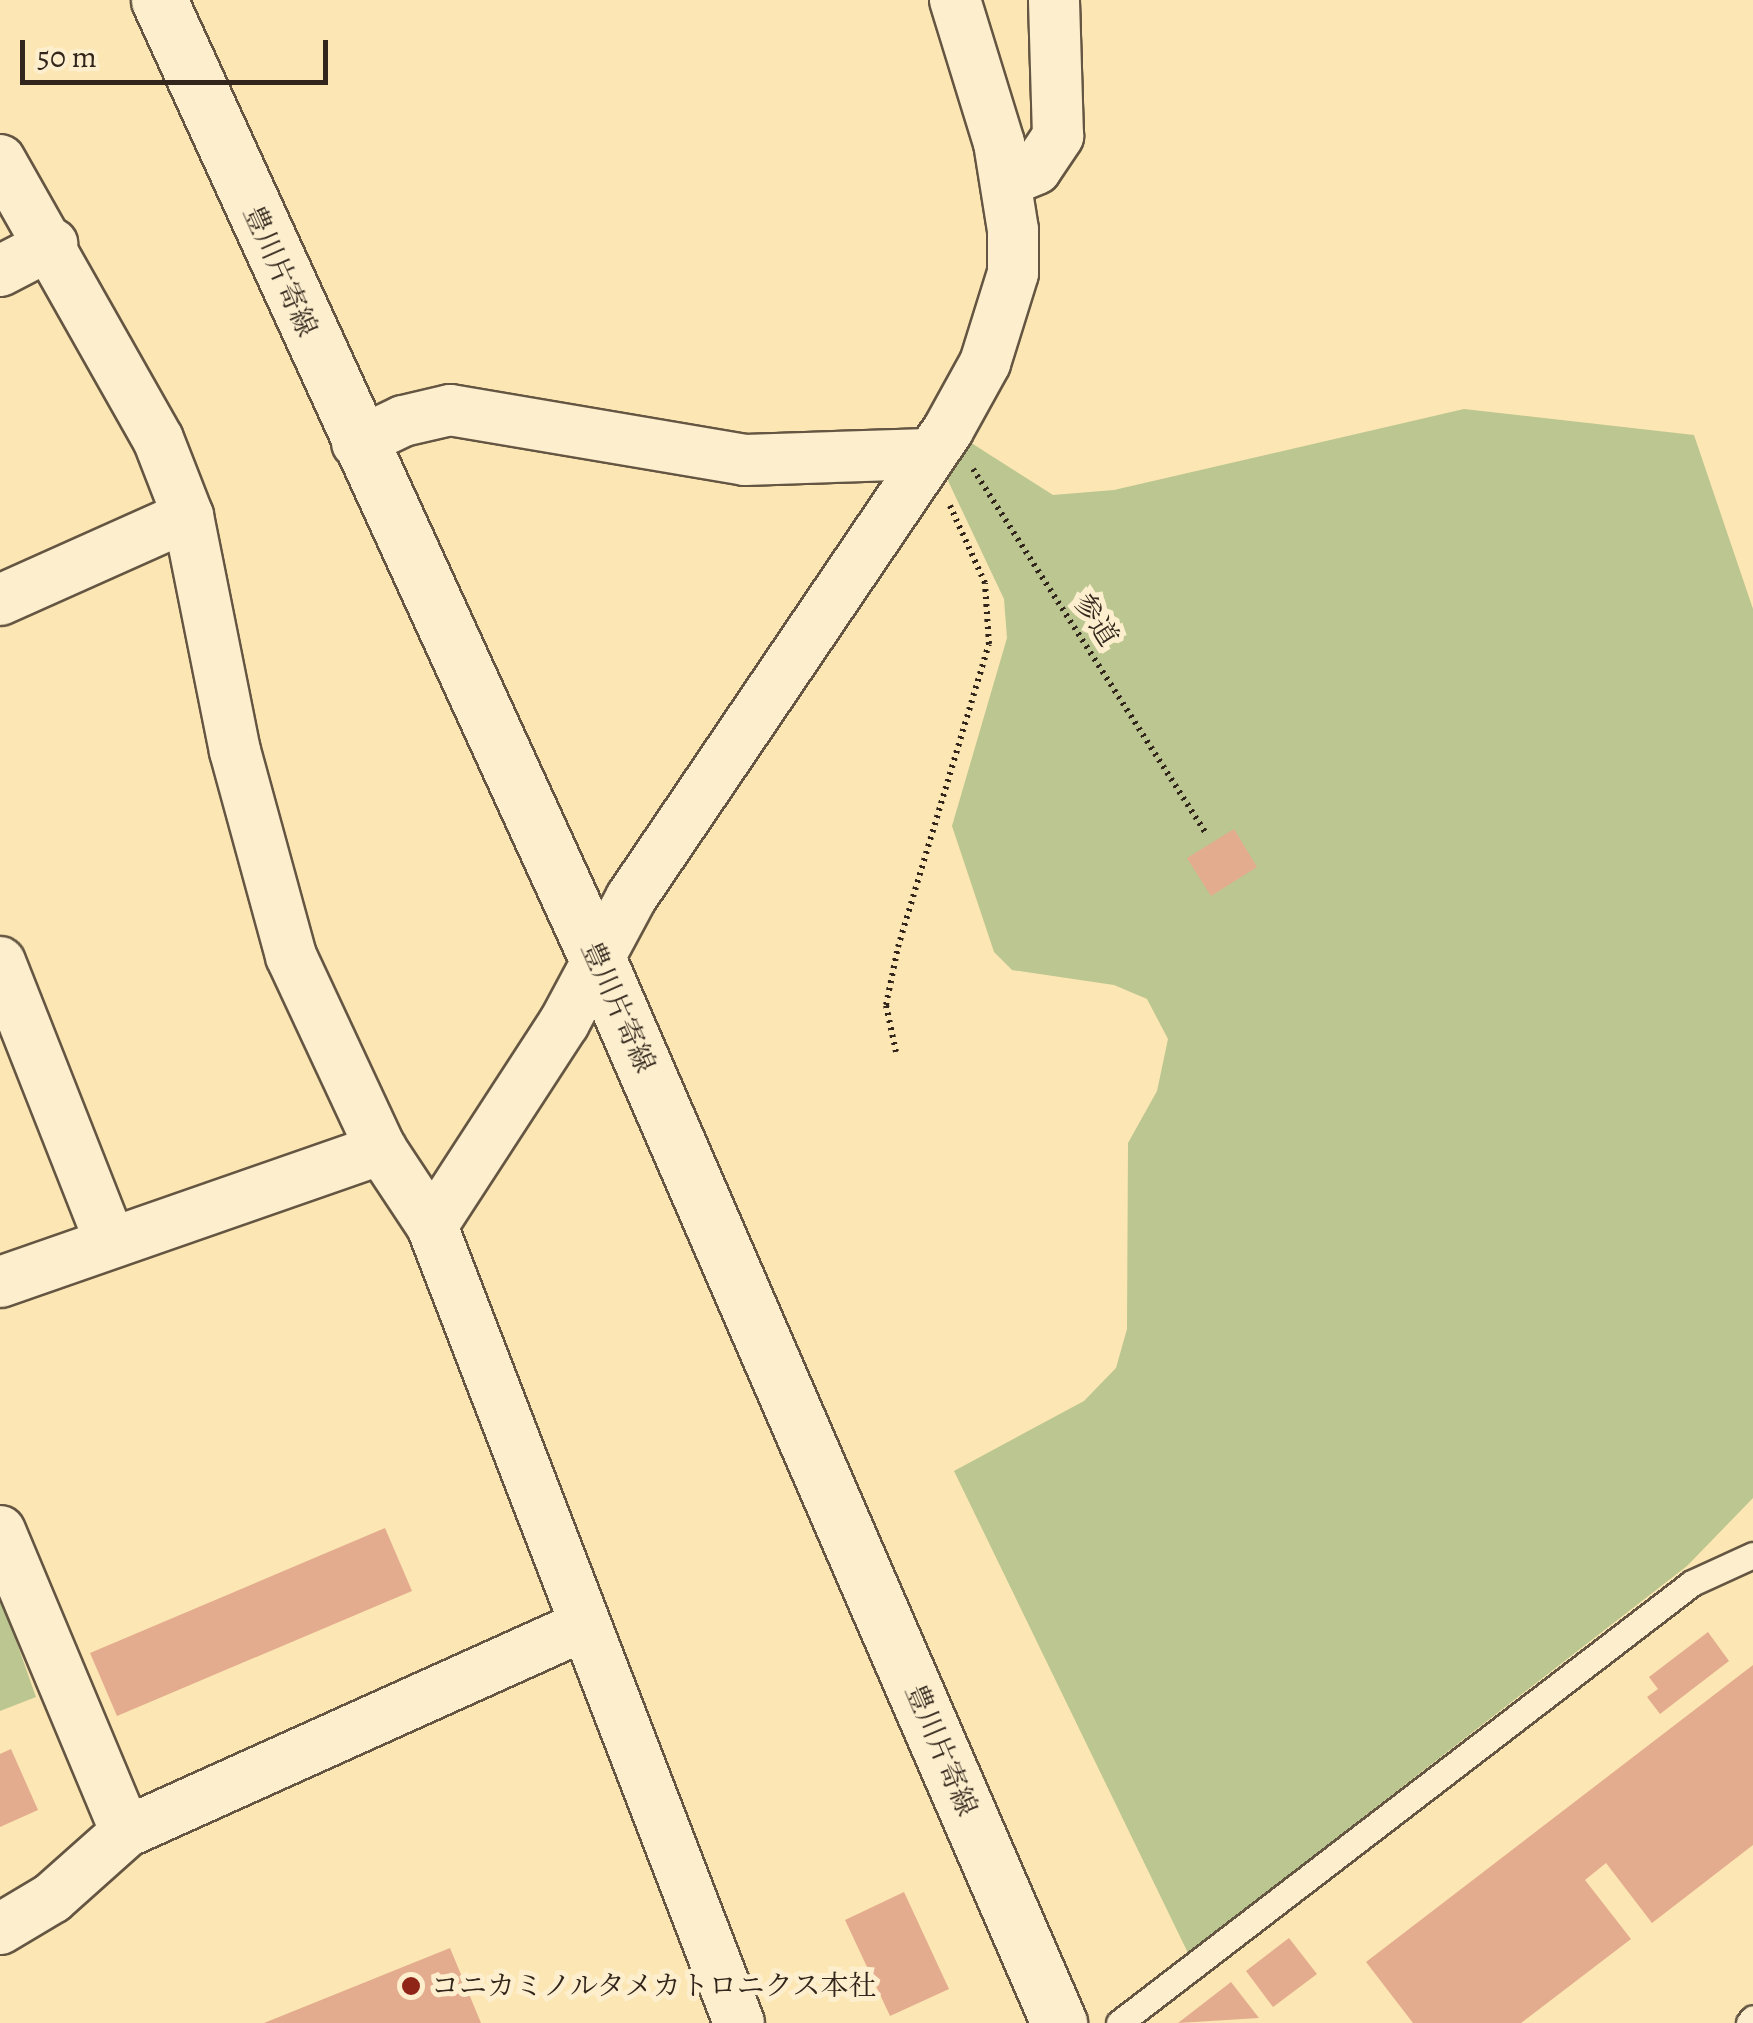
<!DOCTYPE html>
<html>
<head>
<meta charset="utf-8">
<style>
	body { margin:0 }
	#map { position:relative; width:1753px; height:2023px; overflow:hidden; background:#fce6b3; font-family:Alegreya,"Noto Serif JP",serif }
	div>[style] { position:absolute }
	.green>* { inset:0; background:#bbc690 }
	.building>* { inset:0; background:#e4ac8e }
	.path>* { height:6px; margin-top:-3px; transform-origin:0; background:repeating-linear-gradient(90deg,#32261c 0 2.5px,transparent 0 7.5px) }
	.roads { filter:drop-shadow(2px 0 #645642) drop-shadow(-2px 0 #645642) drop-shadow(0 2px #645642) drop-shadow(0 -2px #645642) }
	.service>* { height:25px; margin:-12.5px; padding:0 12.5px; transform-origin:12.5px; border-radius:12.5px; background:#fdefce }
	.minor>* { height:50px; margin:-25px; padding:0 25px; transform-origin:25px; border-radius:25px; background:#fdefce }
	.secondary>* { height:55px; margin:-27.5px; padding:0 27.5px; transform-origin:27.5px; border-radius:27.5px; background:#fdefce }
	.dots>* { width:28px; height:28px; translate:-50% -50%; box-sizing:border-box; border:5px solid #fdefce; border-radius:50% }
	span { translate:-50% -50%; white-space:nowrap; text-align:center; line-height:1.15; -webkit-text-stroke:10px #fdefce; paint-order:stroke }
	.street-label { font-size:28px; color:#32261c }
	.poi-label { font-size:28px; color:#32261c }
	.left { translate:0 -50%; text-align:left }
	.scale { position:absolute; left:20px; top:40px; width:308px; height:45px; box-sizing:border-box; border:5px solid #32261c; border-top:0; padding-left:12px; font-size:30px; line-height:35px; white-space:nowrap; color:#32261c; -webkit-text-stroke:8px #fdefce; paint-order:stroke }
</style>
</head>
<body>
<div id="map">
	<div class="green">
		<div style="clip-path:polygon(1464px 409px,1694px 435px,1753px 609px,1753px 1498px,1687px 1566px,1188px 1953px,954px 1471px,1084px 1401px,1116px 1368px,1127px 1329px,1128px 1143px,1157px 1091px,1168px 1039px,1147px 999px,1114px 985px,1012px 970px,994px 952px,952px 826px,1007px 638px,1004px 599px,941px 466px,965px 439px,1053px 495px,1114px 490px)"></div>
		<div style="clip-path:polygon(0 1595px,36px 1697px,0 1711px)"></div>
	</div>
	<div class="building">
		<div style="clip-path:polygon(1234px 829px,1257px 867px,1211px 896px,1187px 858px)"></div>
		<div style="clip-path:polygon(385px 1528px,412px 1591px,117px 1716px,90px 1653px)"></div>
		<div style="clip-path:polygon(1708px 1632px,1729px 1661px,1660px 1714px,1647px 1697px,1658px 1689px,1649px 1677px)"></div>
		<div style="clip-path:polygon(1753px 1665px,1753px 1845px,1652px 1923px,1606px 1863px,1585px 1880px,1631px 1939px,1521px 2023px,1413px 2023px,1366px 1962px)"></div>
		<div style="clip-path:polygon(11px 1749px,38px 1810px,0 1827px,0 1754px)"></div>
		<div style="clip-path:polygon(904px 1892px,949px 1989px,890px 2016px,845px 1920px)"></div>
		<div style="clip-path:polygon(1289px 1938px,1317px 1974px,1273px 2007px,1246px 1971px)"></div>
		<div style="clip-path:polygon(450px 1948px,481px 2023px,264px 2023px)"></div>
		<div style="clip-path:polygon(1231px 1982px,1259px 2018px,1178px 2023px)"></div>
	</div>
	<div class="path">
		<div style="left:973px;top:469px;width:433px;rotate:57.4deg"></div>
		<div style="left:896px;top:1052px;width:48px;rotate:-102deg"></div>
		<div style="left:886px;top:1005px;width:59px;rotate:-78.3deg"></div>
		<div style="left:898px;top:947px;width:316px;rotate:-73.3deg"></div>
		<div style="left:989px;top:644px;width:61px;rotate:-93.8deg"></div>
		<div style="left:985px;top:583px;width:85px;rotate:-114.4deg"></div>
	</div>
	<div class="roads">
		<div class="service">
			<div style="left:1119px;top:2023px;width:722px;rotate:-37.52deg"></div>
			<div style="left:1692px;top:1583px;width:67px;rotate:-24.7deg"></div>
			<div style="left:1749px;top:2023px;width:6px;rotate:-51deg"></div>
		</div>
		<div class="minor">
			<div style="left:0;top:160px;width:321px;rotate:60.5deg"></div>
			<div style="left:158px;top:439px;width:83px;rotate:68.7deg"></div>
			<div style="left:188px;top:516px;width:240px;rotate:78.7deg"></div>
			<div style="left:235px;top:751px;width:213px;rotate:74.7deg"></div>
			<div style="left:291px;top:956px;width:213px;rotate:65deg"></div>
			<div style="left:381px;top:1149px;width:92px;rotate:56.5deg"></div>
			<div style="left:432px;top:1226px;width:854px;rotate:68.93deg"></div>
			<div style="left:1007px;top:181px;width:31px;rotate:-22deg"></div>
			<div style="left:1036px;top:169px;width:40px;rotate:-56deg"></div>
			<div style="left:1058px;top:136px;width:136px;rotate:-91.7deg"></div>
			<div style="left:0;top:271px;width:59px;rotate:-27.4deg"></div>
			<div style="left:357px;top:443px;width:51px;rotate:-25.6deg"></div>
			<div style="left:403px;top:421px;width:48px;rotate:-13.2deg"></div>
			<div style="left:450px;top:410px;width:299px;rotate:9.6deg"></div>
			<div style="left:745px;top:460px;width:183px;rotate:-1.9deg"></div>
			<div style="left:0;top:600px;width:206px;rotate:-24.1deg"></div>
			<div style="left:0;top:962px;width:300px;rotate:68.5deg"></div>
			<div style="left:432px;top:1226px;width:242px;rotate:-57deg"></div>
			<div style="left:564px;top:1023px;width:142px;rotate:-61.8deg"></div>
			<div style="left:631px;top:898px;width:565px;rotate:-55.89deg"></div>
			<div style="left:948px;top:430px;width:77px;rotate:-61.1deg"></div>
			<div style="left:985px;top:363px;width:94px;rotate:-72.7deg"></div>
			<div style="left:1013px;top:273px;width:43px;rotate:-90deg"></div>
			<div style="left:1013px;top:230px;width:88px;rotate:-99.1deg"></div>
			<div style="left:999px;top:143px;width:150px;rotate:-107.1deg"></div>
			<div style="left:0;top:1282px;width:404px;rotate:-19.2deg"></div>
			<div style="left:0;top:1531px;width:326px;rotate:67.3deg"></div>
			<div style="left:0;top:1929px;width:61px;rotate:-30.8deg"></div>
			<div style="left:52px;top:1898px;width:99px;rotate:-41.7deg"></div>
			<div style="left:126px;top:1832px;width:504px;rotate:-24.27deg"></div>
		</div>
		<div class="secondary">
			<div style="left:159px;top:0;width:1056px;rotate:65.43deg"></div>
			<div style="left:598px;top:960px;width:1159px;rotate:66.55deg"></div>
		</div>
	</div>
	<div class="dots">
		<div style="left:411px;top:1986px;background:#8f2418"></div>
	</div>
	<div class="street-label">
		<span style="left:280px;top:271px;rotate:66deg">豊川片寄線</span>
		<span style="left:1096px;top:620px;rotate:57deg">参道</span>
		<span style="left:618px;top:1007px;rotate:66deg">豊川片寄線</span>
		<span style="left:941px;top:1750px;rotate:67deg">豊川片寄線</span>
	</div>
	<div class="poi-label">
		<span class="left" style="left:431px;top:1986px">コニカミノルタメカトロニクス本社</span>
	</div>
	<div class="scale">50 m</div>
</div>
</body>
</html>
